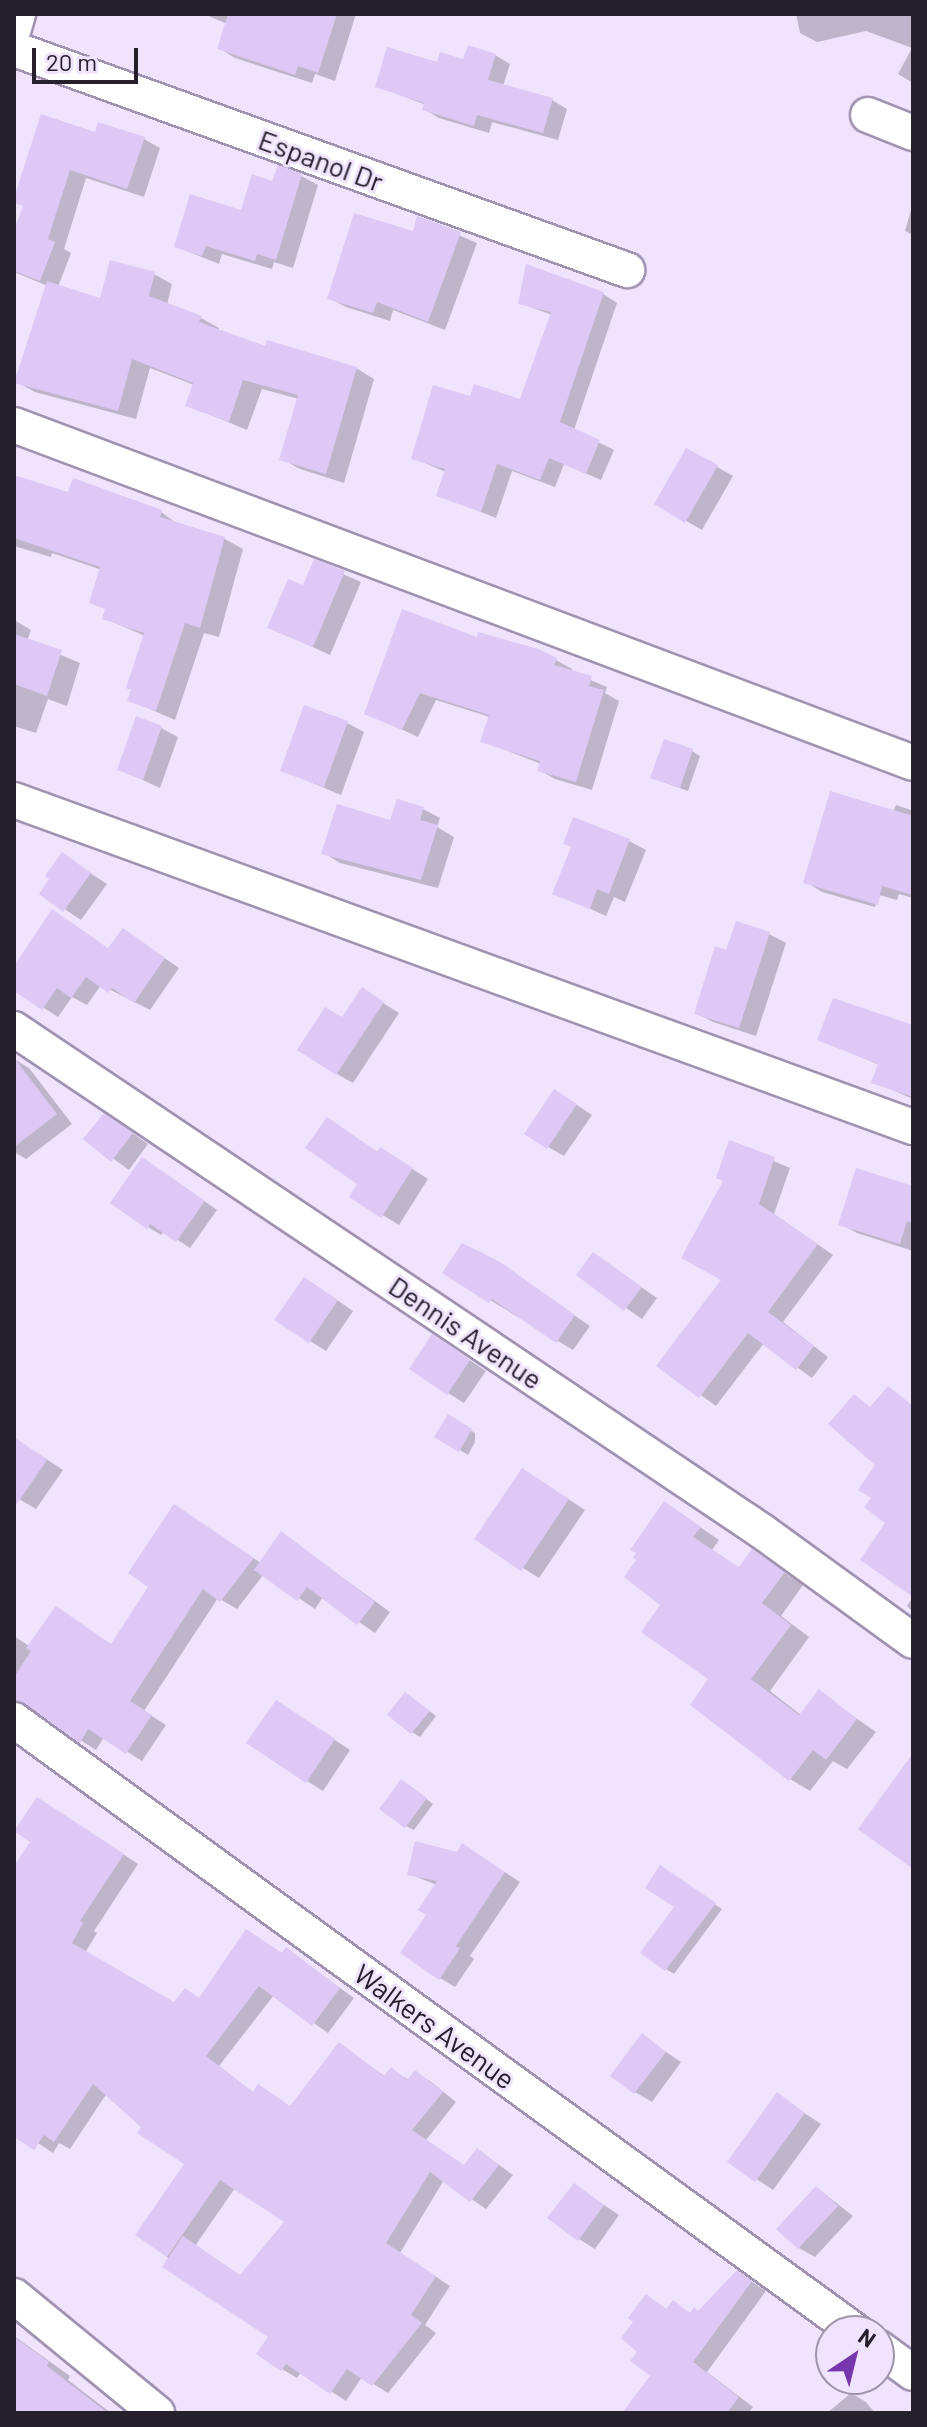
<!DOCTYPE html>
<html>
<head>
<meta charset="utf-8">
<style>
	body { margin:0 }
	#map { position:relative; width:927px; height:2427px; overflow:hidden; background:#efe3fd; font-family:Barlow,sans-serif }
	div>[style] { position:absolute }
	.shadow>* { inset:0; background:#0003 }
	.building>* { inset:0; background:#ddc8f6 }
	.roads { filter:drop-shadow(2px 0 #a092b1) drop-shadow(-2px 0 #a092b1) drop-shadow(0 2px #a092b1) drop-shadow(0 -2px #a092b1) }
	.minor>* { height:34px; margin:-17px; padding:0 17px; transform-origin:17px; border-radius:17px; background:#fff }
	span { translate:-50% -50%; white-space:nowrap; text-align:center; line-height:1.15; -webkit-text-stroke:6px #efe3fd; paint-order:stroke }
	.street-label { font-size:28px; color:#25202c }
	.frame { position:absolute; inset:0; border:16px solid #25202c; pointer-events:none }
	.north { position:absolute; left:815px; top:2315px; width:80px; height:80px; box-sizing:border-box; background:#efe3fd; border:2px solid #9e95a9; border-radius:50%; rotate:35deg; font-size:22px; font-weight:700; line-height:32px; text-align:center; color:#25202c }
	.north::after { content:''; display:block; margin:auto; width:28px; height:36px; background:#7737ac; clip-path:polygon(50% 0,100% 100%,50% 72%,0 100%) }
	.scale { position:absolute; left:32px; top:48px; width:106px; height:36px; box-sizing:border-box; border:4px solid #25202c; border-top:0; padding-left:10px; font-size:24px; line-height:28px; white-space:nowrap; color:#25202c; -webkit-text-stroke:6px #efe3fd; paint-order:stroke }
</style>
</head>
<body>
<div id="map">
	<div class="shadow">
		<div style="clip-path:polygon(204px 14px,356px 14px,335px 81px,315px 74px,312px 83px,235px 58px,219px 48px,227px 24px)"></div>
		<div style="clip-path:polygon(796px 14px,913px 14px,913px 83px,898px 74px,912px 48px,866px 31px,817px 42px,800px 33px)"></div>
		<div style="clip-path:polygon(495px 55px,510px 64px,503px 86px,552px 100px,567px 109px,558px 140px,492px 122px,489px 133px,439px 118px,424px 109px,426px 105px,377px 86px,438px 64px)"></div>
		<div style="clip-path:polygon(96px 134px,144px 139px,160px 148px,144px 197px,86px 178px,64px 249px,71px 253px,58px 287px,101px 301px,154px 274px,172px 284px,167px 305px,201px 318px,219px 328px,218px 331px,266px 349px,356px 368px,374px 379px,344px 483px,300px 469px,282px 459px,299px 399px,262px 389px,247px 430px,187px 405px,194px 385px,150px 368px,136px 419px,35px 392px,17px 382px,48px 286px,14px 272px,14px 236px)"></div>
		<div style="clip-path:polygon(301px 176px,318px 185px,293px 268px,274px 262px,272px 269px,222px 254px,219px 264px,177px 247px,242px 213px,274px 183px)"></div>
		<div style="clip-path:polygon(913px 203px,913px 235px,905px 231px)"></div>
		<div style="clip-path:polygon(419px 218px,477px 243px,445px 330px,393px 310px,390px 321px,346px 307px,329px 298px,414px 234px)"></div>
		<div style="clip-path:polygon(603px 294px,617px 303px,574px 430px,614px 450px,601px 480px,564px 464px,555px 487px,512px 471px,496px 518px,439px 495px,446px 472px,413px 458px,471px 398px,521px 402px,552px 315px,520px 303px)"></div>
		<div style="clip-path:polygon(687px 450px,733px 476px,702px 530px,657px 504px)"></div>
		<div style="clip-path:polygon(14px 477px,70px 494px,74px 481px,161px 512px,179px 525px,225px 539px,243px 549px,219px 637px,204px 633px,175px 720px,129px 700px,145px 636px,104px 618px,107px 610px,96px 604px,102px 570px,52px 553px,51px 557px,14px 546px)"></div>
		<div style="clip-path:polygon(315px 562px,361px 582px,330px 655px,269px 627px,304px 587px)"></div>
		<div style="clip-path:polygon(14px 620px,31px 630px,27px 641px,80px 663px,67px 706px,48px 699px,36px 733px,14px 726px)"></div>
		<div style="clip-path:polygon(478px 640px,556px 660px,572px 669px,571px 672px,607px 687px,605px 693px,619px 701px,592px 790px,555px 779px,539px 770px,541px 764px,483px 741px,490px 717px,436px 700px,418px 737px,367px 713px)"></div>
		<div style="clip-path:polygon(347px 723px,364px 732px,341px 795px,282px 770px)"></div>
		<div style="clip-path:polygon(161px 728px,178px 737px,160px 788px,119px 769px)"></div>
		<div style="clip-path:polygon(692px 751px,700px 756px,688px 791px,660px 781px)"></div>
		<div style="clip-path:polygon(896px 805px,911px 810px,913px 805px,913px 898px,899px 894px,897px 900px,879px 895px,875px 907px,822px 892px,806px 882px,893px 812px)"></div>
		<div style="clip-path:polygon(423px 809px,440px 818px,437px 827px,454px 837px,438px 888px,340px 863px,324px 853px)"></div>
		<div style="clip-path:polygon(629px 841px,646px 850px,625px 902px,614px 897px,606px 916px,555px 893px)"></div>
		<div style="clip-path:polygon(63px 855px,107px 884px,81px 920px,42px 894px)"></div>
		<div style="clip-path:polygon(769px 934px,786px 943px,756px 1036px,713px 1022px,696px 1013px,728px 952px)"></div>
		<div style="clip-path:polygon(138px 940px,179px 968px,150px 1010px,101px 985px,87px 1005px,72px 997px,58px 1017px,14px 989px,14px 970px,110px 950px)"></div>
		<div style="clip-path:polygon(378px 1000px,399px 1013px,353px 1083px,337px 1074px,343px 1019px)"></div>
		<div style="clip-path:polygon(913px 1024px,913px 1099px,874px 1082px,879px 1065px,819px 1039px,912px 1027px)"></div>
		<div style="clip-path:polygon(14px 1059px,29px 1068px,72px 1124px,26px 1159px,14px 1152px)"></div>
		<div style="clip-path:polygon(571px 1101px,592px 1115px,564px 1156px,548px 1147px)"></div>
		<div style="clip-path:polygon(328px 1119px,379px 1153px,397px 1159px,428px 1179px,399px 1225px,351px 1196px,359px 1183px)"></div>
		<div style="clip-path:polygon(121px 1125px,148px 1144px,129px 1170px,86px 1139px)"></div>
		<div style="clip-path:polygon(731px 1143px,790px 1168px,774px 1214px,833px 1255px,783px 1322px,828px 1357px,812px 1378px,764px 1343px,716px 1406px,659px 1365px,724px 1280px,725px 1181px)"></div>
		<div style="clip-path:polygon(156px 1167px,217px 1210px,190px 1248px,164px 1231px,161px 1235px,148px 1227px,113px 1203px)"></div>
		<div style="clip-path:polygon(913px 1188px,913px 1251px,857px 1233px,841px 1224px)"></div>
		<div style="clip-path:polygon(481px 1252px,590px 1326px,573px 1350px,445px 1273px)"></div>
		<div style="clip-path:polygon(594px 1255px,657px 1298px,642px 1319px,578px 1275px)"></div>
		<div style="clip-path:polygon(321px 1289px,353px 1311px,326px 1351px,310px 1341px)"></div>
		<div style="clip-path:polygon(449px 1346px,486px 1371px,464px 1403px,448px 1393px)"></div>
		<div style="clip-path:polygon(448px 1417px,475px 1433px,475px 1442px,468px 1455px,437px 1436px)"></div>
		<div style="clip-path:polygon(14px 1438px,63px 1470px,36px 1509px,14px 1496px)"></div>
		<div style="clip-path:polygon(539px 1480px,585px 1510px,539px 1578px,477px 1539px)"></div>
		<div style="clip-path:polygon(189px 1516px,261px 1563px,282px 1534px,390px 1612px,375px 1633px,323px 1597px,315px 1609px,264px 1574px,237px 1609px,218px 1598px,144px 1711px,166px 1725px,142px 1761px,104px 1737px,96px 1750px,14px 1698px,14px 1636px,29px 1646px,112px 1646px,151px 1587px)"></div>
		<div style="clip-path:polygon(684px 1516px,719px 1540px,712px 1550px,740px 1569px,753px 1552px,803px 1585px,781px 1616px,809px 1637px,770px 1691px,801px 1715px,819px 1692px,876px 1732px,847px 1769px,833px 1761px,810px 1791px,790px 1779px,710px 1678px,662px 1605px)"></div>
		<div style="clip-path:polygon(913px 1597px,913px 1612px,907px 1606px)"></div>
		<div style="clip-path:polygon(413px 1699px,436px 1716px,420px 1737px,412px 1732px)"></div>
		<div style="clip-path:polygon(292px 1712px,350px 1750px,323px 1791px,307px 1781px)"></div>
		<div style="clip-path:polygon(409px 1786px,433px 1804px,414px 1830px,406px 1826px)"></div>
		<div style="clip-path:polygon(evenodd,53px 1808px,138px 1864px,94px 1931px,97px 1933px,85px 1953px,174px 2005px,201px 1999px,287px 1950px,354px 1998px,328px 2033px,274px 1995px,219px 2066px,254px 2093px,291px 2108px,339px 2045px,386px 2077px,392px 2070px,409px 2080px,416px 2073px,430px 2081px,456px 2102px,426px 2140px,465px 2167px,478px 2150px,513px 2175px,486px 2209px,444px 2180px,400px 2253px,450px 2286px,425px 2325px,436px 2333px,388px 2393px,362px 2377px,346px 2401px,301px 2372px,297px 2378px,282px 2369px,259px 2353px,271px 2336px,138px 2235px,187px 2163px,107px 2093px,70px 2149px,59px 2143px,53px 2153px,14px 2127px,14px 1869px,53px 1808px,235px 2188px,287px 2221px,241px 2277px,195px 2246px,235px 2188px)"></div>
		<div style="clip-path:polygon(457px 1854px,478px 1855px,520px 1882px,470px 1956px,474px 1959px,455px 1987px,440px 1978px,429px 1915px,437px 1885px,409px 1874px)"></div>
		<div style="clip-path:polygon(668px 1873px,722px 1909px,674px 1974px,666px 1969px,677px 1907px)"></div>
		<div style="clip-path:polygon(642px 2036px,681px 2062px,652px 2102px,635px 2092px)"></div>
		<div style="clip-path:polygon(777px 2095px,821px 2124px,773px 2190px,729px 2161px)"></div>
		<div style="clip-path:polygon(574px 2185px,619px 2215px,595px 2249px,579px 2239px)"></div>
		<div style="clip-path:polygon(817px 2188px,853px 2216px,815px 2257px,799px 2248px)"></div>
		<div style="clip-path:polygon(737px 2272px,766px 2291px,707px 2372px,753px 2407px,748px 2413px,647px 2413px,652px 2376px,640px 2352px,636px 2322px,647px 2296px,668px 2310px,673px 2303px,692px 2314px,699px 2313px)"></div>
		<div style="clip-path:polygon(14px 2336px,70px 2376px,68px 2380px,111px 2413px,14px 2413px)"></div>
		<div style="clip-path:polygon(851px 2393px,866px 2402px,875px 2413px,827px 2413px)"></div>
	</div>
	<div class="building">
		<div style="clip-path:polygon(228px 14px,337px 14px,318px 73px,298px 66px,295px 75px,217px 49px)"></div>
		<div style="clip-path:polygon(468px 45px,496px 54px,488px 80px,553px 98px,543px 133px,477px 115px,474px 126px,422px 110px,424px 103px,375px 87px,387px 47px,437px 62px,440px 52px,463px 59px)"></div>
		<div style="clip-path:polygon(41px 114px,95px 132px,98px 122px,145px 137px,127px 189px,70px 170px,48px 239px,55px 242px,40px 281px,14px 271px,14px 230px,23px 206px,14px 203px,14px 198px)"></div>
		<div style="clip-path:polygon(278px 165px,302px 174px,276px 260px,257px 254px,255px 261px,206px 246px,202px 256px,174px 247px,190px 194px,241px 210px,252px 174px,272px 181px)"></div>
		<div style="clip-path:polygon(354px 213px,413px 231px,417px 216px,461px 232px,428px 322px,377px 302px,373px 313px,327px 299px)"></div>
		<div style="clip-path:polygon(110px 260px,155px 272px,149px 296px,202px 316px,199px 322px,265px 346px,267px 340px,357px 367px,326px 474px,279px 460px,298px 395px,243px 380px,229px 422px,185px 406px,193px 383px,132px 359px,118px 411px,14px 383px,47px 281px,100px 298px)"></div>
		<div style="clip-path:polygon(526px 264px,604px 292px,560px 422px,600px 440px,586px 474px,549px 458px,540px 480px,497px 464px,481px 512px,436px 496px,445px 469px,411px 459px,433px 385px,470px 396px,474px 384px,520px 399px,551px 312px,518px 304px)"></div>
		<div style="clip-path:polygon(686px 448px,718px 465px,685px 523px,654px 504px)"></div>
		<div style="clip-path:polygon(14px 475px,68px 492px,73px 478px,162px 510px,160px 517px,225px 537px,200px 628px,185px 623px,156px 711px,127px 701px,131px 690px,126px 688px,144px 633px,102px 619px,105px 609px,89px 603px,100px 567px,14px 538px)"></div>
		<div style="clip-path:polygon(314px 559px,345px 571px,313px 647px,267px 628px,288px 579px,303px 585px)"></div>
		<div style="clip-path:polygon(402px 609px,477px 637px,478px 632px,538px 649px,557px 658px,554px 665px,592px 676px,589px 686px,604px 690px,576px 782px,537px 771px,540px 761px,480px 742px,489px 715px,420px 693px,402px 730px,364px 714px)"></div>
		<div style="clip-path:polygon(14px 634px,62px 650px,47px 696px,14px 684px)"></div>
		<div style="clip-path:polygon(304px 705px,348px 721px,324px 787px,280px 771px)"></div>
		<div style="clip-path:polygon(136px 716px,162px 726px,143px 780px,117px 770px)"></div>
		<div style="clip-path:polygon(664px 739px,693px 749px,680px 788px,650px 778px)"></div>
		<div style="clip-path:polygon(830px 791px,913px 816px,913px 895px,882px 886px,878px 905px,803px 883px)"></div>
		<div style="clip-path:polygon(397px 799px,424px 807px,420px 820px,438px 825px,421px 880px,321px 854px,337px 804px,390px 820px)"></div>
		<div style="clip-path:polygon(573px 817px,630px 839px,609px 894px,597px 889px,590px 909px,552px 894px,571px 847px,563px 844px)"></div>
		<div style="clip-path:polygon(62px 852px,91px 873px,63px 912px,39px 894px,49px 879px,45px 876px)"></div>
		<div style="clip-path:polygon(52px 909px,108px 948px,123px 928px,165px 958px,134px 1003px,112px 988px,108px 993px,86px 977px,71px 998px,57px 988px,42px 1010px,14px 991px,14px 966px)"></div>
		<div style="clip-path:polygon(736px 921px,770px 932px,739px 1028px,694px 1014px,715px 946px,726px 950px)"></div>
		<div style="clip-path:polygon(362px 987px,384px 1002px,336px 1075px,297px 1050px,325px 1007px,342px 1017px)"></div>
		<div style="clip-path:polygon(833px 998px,913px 1025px,913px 1097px,871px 1083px,878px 1064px,817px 1040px)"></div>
		<div style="clip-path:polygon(14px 1058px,57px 1114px,14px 1147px)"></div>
		<div style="clip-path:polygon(554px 1089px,577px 1104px,547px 1149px,524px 1134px)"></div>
		<div style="clip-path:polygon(104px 1113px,133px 1133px,111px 1162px,83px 1139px)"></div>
		<div style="clip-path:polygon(327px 1117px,377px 1152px,380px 1147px,413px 1168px,381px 1218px,349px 1197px,357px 1184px,305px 1148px)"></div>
		<div style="clip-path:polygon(729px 1140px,775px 1157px,759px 1204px,818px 1244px,768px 1312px,814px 1346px,796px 1370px,748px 1333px,699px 1398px,656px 1366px,721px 1280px,681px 1258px,723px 1181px,716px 1178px)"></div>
		<div style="clip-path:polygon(142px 1157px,205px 1201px,176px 1242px,150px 1224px,147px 1229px,110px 1203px)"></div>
		<div style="clip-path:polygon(856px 1168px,913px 1186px,913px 1223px,907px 1221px,900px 1244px,838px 1225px)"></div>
		<div style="clip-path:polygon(462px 1243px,500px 1262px,575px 1315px,556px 1343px,492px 1299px,489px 1303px,442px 1273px)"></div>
		<div style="clip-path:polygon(593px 1252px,642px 1287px,624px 1311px,576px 1275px)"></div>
		<div style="clip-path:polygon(304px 1277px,338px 1300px,309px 1343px,274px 1320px)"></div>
		<div style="clip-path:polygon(432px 1334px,470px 1360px,447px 1395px,409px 1369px)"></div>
		<div style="clip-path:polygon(888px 1386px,913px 1406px,913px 1597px,860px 1560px,885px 1523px,864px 1507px,871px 1498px,858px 1490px,875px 1465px,828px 1424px,854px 1394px,870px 1407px)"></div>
		<div style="clip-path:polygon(448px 1414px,472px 1429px,459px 1452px,434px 1437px)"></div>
		<div style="clip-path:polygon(14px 1437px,47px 1460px,14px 1508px)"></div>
		<div style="clip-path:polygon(522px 1468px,569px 1499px,521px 1571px,474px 1539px)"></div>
		<div style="clip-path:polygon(664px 1501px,701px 1527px,693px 1537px,739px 1567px,752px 1549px,785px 1572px,762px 1603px,791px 1625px,751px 1679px,799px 1715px,819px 1689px,857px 1719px,826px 1760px,813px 1750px,789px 1781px,690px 1705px,708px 1679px,641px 1632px,660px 1605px,624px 1577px,636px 1560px,633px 1558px,636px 1553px,630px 1550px)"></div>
		<div style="clip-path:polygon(174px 1504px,254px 1558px,220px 1602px,203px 1589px,130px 1701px,152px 1715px,126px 1754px,88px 1729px,80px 1743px,26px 1704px,14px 1700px,14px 1677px,31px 1651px,26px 1648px,56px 1606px,111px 1644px,148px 1587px,128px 1573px)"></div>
		<div style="clip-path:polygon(281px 1531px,375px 1602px,357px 1625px,307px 1587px,297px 1601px,254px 1570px)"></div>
		<div style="clip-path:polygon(405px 1692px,430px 1711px,411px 1734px,387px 1715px)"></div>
		<div style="clip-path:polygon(276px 1700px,335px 1739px,306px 1783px,246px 1743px)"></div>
		<div style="clip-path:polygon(913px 1753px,913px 1869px,858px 1829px)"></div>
		<div style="clip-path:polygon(401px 1779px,427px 1798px,405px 1828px,379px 1809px)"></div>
		<div style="clip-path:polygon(37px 1797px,124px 1854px,80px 1921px,83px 1923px,72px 1943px,174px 2002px,185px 1988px,199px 1998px,246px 1929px,282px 1953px,286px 1947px,340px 1988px,312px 2026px,259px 1986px,206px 2056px,253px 2092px,258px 2084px,290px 2106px,339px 2042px,384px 2076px,391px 2067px,407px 2080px,415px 2070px,443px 2092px,412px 2130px,464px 2165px,477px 2148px,499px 2165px,470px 2202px,430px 2172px,386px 2243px,436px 2276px,411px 2315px,422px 2323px,372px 2386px,347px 2369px,330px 2394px,286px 2364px,281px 2371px,256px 2354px,268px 2337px,162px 2267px,183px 2236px,240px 2275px,284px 2222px,220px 2180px,167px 2257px,135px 2235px,184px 2164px,137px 2133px,141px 2127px,93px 2084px,54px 2142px,44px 2135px,34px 2150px,14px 2137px,14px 1866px,30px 1842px,14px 1831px)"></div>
		<div style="clip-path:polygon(415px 1841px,457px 1852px,462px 1843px,505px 1872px,456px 1946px,460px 1948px,439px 1980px,400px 1953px,426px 1915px,418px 1910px,437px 1881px,407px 1875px)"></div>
		<div style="clip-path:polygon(660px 1865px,716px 1903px,665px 1971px,640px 1953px,674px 1907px,645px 1888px)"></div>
		<div style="clip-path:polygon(642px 2033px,666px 2052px,634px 2094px,610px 2076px)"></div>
		<div style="clip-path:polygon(777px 2092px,805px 2113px,755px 2182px,727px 2162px)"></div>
		<div style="clip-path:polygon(574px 2183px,604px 2205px,578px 2241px,547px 2218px)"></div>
		<div style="clip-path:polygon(816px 2186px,838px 2206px,798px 2249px,776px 2229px)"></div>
		<div style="clip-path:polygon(737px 2270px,752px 2281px,693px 2362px,739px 2397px,727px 2413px,622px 2413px,650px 2376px,630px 2361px,637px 2352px,621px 2338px,633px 2322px,628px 2318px,646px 2294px,666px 2309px,673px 2300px,690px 2313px,694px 2307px,698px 2311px)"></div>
		<div style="clip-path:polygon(14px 2337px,49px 2362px,47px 2366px,108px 2413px,14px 2413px)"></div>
	</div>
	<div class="roads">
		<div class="minor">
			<div style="left:14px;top:28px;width:15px;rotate:-74deg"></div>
			<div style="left:14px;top:49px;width:652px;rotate:19.83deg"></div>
			<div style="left:868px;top:115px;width:48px;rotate:21.8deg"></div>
			<div style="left:14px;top:425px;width:960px;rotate:20.6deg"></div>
			<div style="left:14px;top:800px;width:957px;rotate:19.99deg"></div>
			<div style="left:14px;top:1029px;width:902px;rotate:33.88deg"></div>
			<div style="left:763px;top:1532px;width:185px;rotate:36deg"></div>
			<div style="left:14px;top:1720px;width:1040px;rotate:36deg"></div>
			<div style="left:14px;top:2296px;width:185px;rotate:39.3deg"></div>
			<div style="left:879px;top:2348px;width:42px;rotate:36.3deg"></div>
		</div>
	</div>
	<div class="street-label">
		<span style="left:321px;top:160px;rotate:20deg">Espanol Dr</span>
		<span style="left:466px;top:1332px;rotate:34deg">Dennis Avenue</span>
		<span style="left:435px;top:2026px;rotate:36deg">Walkers Avenue</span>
	</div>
	<div class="frame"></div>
	<div class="north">N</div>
	<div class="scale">20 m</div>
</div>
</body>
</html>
